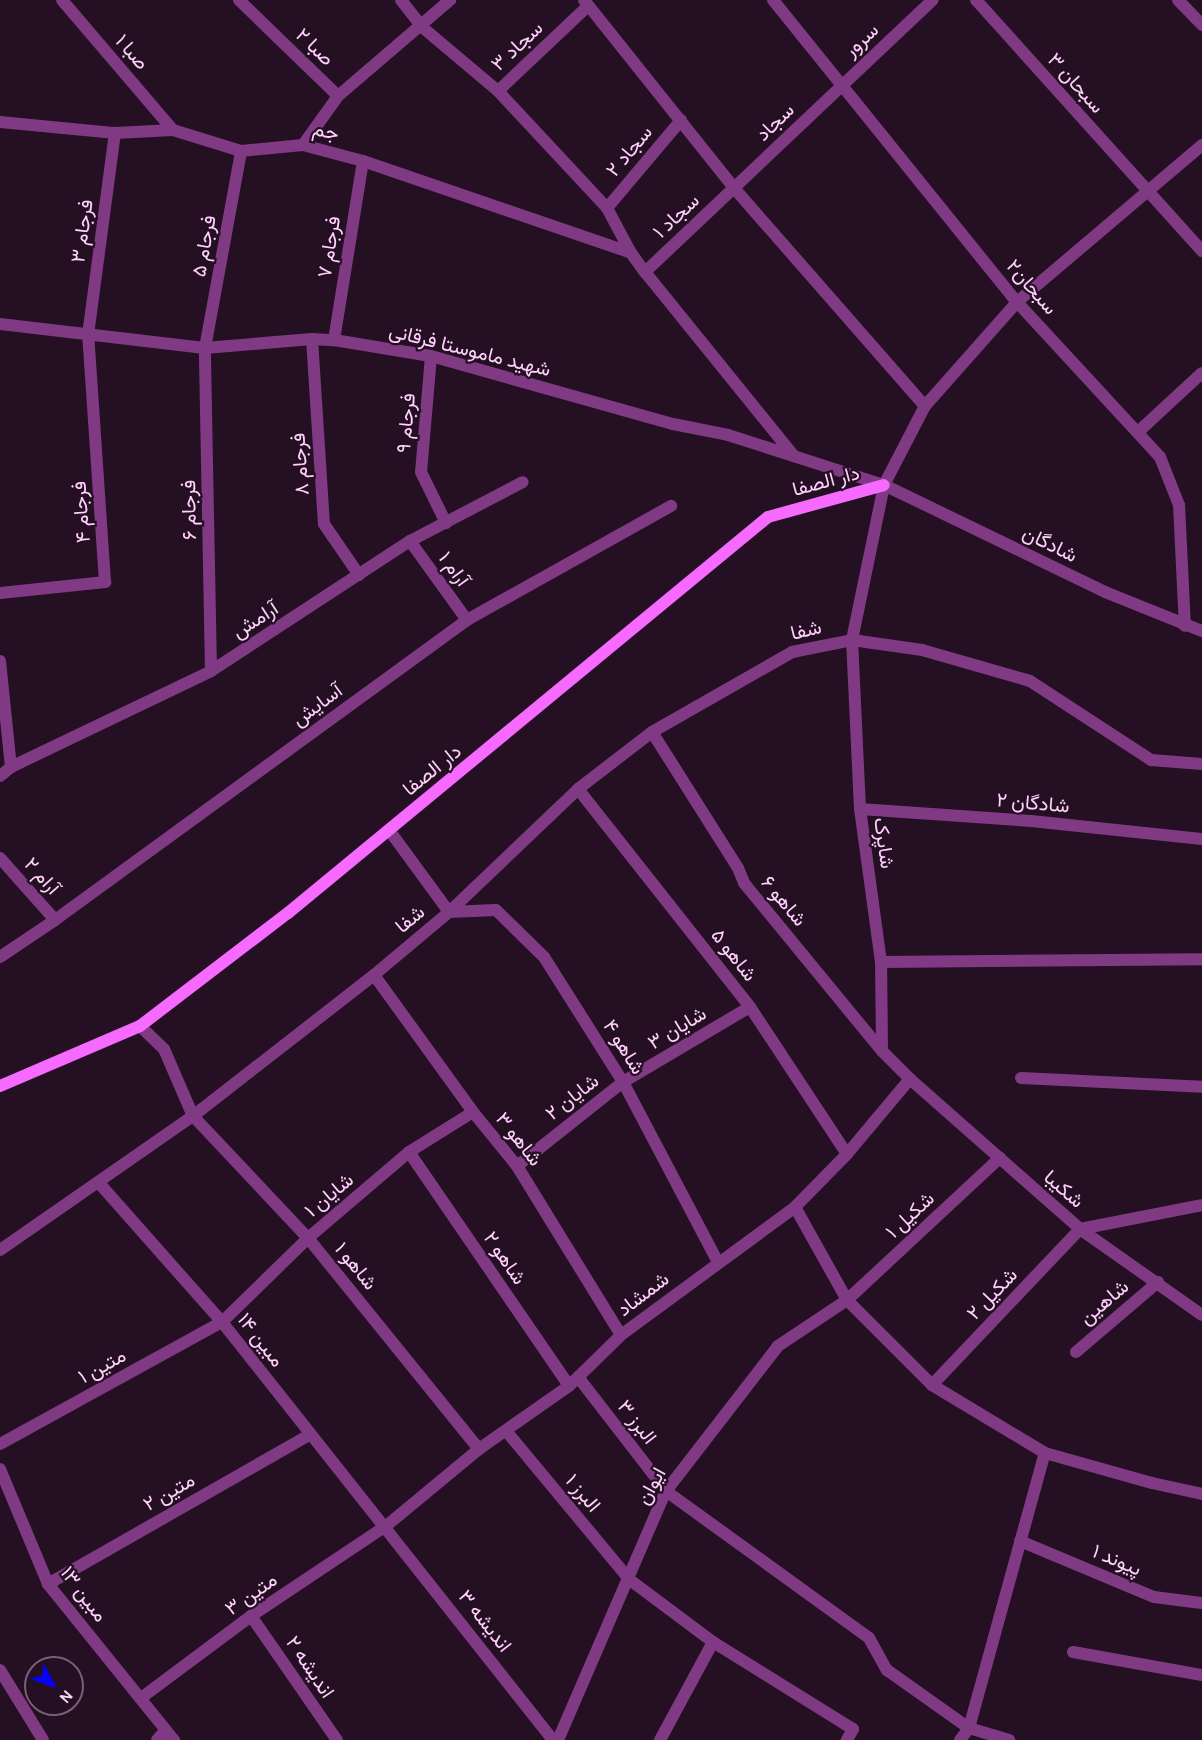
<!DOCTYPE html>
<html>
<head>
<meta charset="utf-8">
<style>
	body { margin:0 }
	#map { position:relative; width:1202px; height:1740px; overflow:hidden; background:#250f23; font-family:Karla,Vazirmatn,sans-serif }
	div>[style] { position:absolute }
	.minor>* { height:12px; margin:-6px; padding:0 6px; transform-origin:6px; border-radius:6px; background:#803a84 }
	.tertiary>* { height:12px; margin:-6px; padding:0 6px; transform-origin:6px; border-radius:6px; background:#803a84 }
	.secondary>* { height:12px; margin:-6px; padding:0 6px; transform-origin:6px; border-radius:6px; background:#f66aff }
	span { translate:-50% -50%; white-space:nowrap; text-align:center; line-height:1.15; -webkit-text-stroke:4.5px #250f23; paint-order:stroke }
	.street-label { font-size:20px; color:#ffd2fd }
	.north { position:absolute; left:24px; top:1656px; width:60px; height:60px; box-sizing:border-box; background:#250f23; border:2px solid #7c5d7a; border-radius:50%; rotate:131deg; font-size:16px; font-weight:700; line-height:24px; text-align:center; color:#ffd2fd }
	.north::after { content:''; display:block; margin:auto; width:21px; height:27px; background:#0501fc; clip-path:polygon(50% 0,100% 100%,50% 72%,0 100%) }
</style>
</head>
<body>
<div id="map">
	<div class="minor">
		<div style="left:62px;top:0;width:171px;rotate:49.5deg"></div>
		<div style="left:239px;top:0;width:138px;rotate:44.1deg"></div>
		<div style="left:401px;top:0;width:34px;rotate:52deg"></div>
		<div style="left:422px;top:27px;width:99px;rotate:40.1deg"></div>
		<div style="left:498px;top:91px;width:160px;rotate:47deg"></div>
		<div style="left:607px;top:208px;width:51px;rotate:61.9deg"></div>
		<div style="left:631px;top:253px;width:24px;rotate:54deg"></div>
		<div style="left:645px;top:272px;width:237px;rotate:51deg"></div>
		<div style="left:584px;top:0;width:241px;rotate:51.4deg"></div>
		<div style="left:734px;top:188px;width:290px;rotate:48.8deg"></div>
		<div style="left:773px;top:0;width:388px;rotate:51.1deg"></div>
		<div style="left:1017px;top:302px;width:211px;rotate:47.3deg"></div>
		<div style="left:1160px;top:457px;width:52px;rotate:68.4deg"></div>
		<div style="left:1179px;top:505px;width:121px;rotate:87.2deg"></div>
		<div style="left:976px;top:0;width:338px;rotate:48deg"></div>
		<div style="left:1178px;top:0;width:35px;rotate:46deg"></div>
		<div style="left:498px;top:91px;width:124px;rotate:-43.4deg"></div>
		<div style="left:0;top:122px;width:116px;rotate:5.5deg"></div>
		<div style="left:115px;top:133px;width:58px;rotate:-3deg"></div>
		<div style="left:173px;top:130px;width:71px;rotate:17.2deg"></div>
		<div style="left:241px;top:151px;width:62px;rotate:-5.5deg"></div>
		<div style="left:303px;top:145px;width:62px;rotate:14.9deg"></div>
		<div style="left:363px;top:161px;width:283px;rotate:18.9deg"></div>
		<div style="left:303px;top:145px;width:60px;rotate:-54.5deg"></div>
		<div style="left:338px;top:96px;width:148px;rotate:-40.6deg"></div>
		<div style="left:607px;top:208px;width:115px;rotate:-49.9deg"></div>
		<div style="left:645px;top:272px;width:396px;rotate:-43.4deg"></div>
		<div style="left:0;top:324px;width:206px;rotate:6.7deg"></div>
		<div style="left:205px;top:348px;width:107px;rotate:-4.8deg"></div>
		<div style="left:312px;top:339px;width:22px;rotate:3deg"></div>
		<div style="left:334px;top:340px;width:98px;rotate:9.4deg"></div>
		<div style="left:431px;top:356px;width:251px;rotate:15.7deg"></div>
		<div style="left:673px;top:424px;width:56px;rotate:11.3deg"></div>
		<div style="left:728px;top:435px;width:164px;rotate:17.8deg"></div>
		<div style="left:312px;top:339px;width:185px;rotate:86.3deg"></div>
		<div style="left:324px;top:524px;width:62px;rotate:55.5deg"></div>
		<div style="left:334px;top:340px;width:181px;rotate:-80.8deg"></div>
		<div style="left:431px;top:356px;width:116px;rotate:94.9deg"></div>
		<div style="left:421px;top:472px;width:57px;rotate:63.9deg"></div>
		<div style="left:1138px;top:432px;width:87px;rotate:-42.7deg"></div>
		<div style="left:410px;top:541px;width:97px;rotate:54.2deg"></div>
		<div style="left:0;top:593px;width:106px;rotate:-6deg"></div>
		<div style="left:105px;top:582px;width:248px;rotate:-93.9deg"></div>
		<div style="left:88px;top:335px;width:204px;rotate:-82.4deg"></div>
		<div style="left:0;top:661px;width:107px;rotate:84.1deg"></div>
		<div style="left:211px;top:671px;width:323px;rotate:-91.1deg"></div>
		<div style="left:205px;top:348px;width:200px;rotate:-79.6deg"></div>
		<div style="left:652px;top:732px;width:161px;rotate:57.7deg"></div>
		<div style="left:738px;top:868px;width:16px;rotate:68deg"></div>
		<div style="left:744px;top:883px;width:217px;rotate:50.6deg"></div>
		<div style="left:882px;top:1051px;width:40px;rotate:45deg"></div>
		<div style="left:910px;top:1079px;width:227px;rotate:41.4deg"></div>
		<div style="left:1080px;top:1229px;width:149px;rotate:35.2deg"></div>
		<div style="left:0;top:776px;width:14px;rotate:-39deg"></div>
		<div style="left:11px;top:767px;width:222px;rotate:-25.6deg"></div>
		<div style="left:211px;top:671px;width:238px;rotate:-33.2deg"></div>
		<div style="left:410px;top:541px;width:127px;rotate:-27.6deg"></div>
		<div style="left:578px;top:789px;width:278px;rotate:51.7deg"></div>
		<div style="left:750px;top:1007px;width:176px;rotate:56.6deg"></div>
		<div style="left:860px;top:809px;width:171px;rotate:4deg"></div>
		<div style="left:1031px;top:821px;width:172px;rotate:6deg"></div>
		<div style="left:389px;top:830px;width:102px;rotate:53.8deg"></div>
		<div style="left:449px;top:912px;width:47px;rotate:-2.4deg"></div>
		<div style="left:496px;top:910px;width:67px;rotate:44.4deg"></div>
		<div style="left:544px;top:957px;width:148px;rotate:57.7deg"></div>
		<div style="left:623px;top:1082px;width:204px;rotate:62.2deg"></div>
		<div style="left:0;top:858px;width:83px;rotate:48.4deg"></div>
		<div style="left:0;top:957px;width:66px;rotate:-33.9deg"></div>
		<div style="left:55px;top:920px;width:510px;rotate:-36.06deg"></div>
		<div style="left:467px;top:620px;width:234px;rotate:-29.2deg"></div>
		<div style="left:881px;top:962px;width:321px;rotate:-0.5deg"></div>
		<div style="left:374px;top:975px;width:169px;rotate:54.1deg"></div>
		<div style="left:473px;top:1112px;width:70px;rotate:50.8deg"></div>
		<div style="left:517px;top:1166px;width:198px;rotate:58.4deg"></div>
		<div style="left:140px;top:1026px;width:33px;rotate:44deg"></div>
		<div style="left:164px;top:1049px;width:73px;rotate:66.6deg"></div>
		<div style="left:193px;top:1116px;width:168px;rotate:46.7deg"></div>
		<div style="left:308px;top:1238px;width:272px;rotate:51deg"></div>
		<div style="left:882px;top:1051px;width:89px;rotate:-90.6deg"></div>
		<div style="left:881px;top:962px;width:154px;rotate:-97.8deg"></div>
		<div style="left:860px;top:809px;width:169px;rotate:-92.7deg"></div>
		<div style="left:852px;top:640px;width:158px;rotate:-78.3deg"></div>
		<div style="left:884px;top:485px;width:89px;rotate:-62.6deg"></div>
		<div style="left:925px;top:406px;width:139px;rotate:-48.5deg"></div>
		<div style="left:1017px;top:302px;width:243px;rotate:-40.3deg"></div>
		<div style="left:1021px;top:1078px;width:181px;rotate:2.8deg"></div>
		<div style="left:409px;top:1152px;width:283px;rotate:55.6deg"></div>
		<div style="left:517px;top:1166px;width:135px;rotate:-38.4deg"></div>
		<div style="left:623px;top:1082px;width:147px;rotate:-30.6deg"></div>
		<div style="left:99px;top:1183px;width:186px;rotate:48.5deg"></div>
		<div style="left:222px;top:1322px;width:533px;rotate:51.63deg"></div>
		<div style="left:795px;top:1207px;width:107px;rotate:60.8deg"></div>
		<div style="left:847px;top:1300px;width:120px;rotate:45deg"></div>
		<div style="left:932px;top:1385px;width:132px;rotate:31deg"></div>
		<div style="left:1045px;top:1453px;width:111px;rotate:15.7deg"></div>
		<div style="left:1152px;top:1483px;width:51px;rotate:12.4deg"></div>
		<div style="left:1080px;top:1229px;width:124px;rotate:-11.1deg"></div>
		<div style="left:0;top:1250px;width:235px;rotate:-34.8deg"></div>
		<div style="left:193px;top:1116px;width:229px;rotate:-37.9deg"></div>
		<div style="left:374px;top:975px;width:98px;rotate:-40deg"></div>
		<div style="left:449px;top:912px;width:178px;rotate:-43.6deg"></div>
		<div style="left:578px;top:789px;width:93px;rotate:-37.6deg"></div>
		<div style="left:652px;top:732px;width:161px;rotate:-29.7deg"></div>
		<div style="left:792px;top:652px;width:61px;rotate:-11.3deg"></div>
		<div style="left:852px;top:640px;width:71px;rotate:8.1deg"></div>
		<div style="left:922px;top:650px;width:112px;rotate:16deg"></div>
		<div style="left:1030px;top:681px;width:145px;rotate:33.1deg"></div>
		<div style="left:1151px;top:760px;width:51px;rotate:4.5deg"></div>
		<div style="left:1076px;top:1352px;width:108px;rotate:-40.5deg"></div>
		<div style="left:578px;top:1377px;width:144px;rotate:52.3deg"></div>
		<div style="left:666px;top:1491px;width:251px;rotate:35.9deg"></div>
		<div style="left:869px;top:1638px;width:37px;rotate:61deg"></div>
		<div style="left:887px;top:1670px;width:100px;rotate:35.3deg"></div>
		<div style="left:969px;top:1728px;width:42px;rotate:16.7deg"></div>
		<div style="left:932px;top:1385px;width:215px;rotate:-46.5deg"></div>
		<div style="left:507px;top:1432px;width:192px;rotate:50.3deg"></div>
		<div style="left:630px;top:1580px;width:104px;rotate:36.8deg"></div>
		<div style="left:713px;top:1642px;width:165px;rotate:31.9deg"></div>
		<div style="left:853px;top:1729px;width:13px;rotate:119deg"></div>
		<div style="left:0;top:1444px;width:253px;rotate:-28.8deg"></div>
		<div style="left:222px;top:1322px;width:120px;rotate:-44.3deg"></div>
		<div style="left:308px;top:1238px;width:133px;rotate:-40.4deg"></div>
		<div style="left:409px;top:1152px;width:75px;rotate:-32deg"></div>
		<div style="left:0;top:1469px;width:125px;rotate:67.3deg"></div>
		<div style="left:48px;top:1584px;width:201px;rotate:51.1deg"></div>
		<div style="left:1020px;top:1541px;width:145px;rotate:22.7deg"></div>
		<div style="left:1154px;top:1597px;width:48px;rotate:7.1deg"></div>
		<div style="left:48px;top:1584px;width:301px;rotate:-29.7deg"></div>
		<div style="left:251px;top:1616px;width:151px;rotate:55.3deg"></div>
		<div style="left:1073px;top:1652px;width:131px;rotate:10.1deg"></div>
		<div style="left:0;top:1670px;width:82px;rotate:58.4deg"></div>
		<div style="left:141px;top:1698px;width:137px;rotate:-36.7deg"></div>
		<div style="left:251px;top:1616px;width:162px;rotate:-33.7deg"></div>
		<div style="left:386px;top:1526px;width:121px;rotate:-39.6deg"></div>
		<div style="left:479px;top:1449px;width:110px;rotate:-35deg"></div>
		<div style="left:569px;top:1386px;width:73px;rotate:-44.4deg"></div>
		<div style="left:621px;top:1335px;width:216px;rotate:-36.3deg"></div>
		<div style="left:795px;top:1207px;width:74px;rotate:-45.5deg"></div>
		<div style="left:847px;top:1154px;width:98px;rotate:-50deg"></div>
		<div style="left:157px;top:1740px;width:13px;rotate:-48deg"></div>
		<div style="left:558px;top:1740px;width:271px;rotate:-66.6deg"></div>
		<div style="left:666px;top:1491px;width:183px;rotate:-52.3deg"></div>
		<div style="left:778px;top:1346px;width:83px;rotate:-33.7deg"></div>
		<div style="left:847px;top:1300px;width:209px;rotate:-42.9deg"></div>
		<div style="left:660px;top:1740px;width:111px;rotate:-61.6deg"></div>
		<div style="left:960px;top:1740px;width:15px;rotate:-53deg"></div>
		<div style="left:969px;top:1728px;width:285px;rotate:-74.6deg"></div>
	</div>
	<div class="tertiary">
		<div style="left:884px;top:485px;width:246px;rotate:25.8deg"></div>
		<div style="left:1105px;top:592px;width:105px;rotate:21.9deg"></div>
	</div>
	<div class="secondary">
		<div style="left:0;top:1086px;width:152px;rotate:-23.2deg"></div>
		<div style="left:140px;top:1026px;width:186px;rotate:-37.4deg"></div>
		<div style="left:288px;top:913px;width:622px;rotate:-39.52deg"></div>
		<div style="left:768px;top:517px;width:120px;rotate:-15.4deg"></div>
	</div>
	<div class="street-label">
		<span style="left:861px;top:40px;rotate:-43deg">سرور</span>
		<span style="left:517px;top:46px;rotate:-43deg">سجاد ۳</span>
		<span style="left:315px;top:47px;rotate:44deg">صبا ۲</span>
		<span style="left:132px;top:52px;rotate:49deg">صبا ۱</span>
		<span style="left:1076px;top:83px;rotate:48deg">سبحان ۳</span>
		<span style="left:775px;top:122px;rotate:-44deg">سجاد</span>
		<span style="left:326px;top:131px;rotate:13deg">جم</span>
		<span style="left:629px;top:151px;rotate:-50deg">سجاد ۲</span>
		<span style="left:676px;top:216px;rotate:-43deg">سجاد ۱</span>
		<span style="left:82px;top:231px;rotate:-82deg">فرجام ۳</span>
		<span style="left:204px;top:246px;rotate:-80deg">فرجام ۵</span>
		<span style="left:329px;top:247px;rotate:-81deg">فرجام ۷</span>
		<span style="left:1032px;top:287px;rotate:49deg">سبحان۲</span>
		<span style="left:470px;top:350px;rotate:14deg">شهید ماموستا فرقانی</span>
		<span style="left:406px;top:423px;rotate:-85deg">فرجام ۹</span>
		<span style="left:300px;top:464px;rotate:-94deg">فرجام ۸</span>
		<span style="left:826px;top:481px;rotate:-15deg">دار الصفا</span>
		<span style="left:189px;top:510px;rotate:-91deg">فرجام ۶</span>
		<span style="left:81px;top:512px;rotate:-94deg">فرجام ۴</span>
		<span style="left:1050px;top:544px;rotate:26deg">شادگان</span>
		<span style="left:454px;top:569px;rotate:54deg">آرام ۱</span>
		<span style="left:255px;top:620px;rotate:-33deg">آرامش</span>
		<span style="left:806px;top:630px;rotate:-14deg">شفا</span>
		<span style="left:317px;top:705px;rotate:-36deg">آسایش</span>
		<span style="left:432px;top:770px;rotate:-39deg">دار الصفا</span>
		<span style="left:1033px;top:803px;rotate:5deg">شادگان ۲</span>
		<span style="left:884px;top:843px;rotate:82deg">شاپرک</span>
		<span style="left:42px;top:876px;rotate:48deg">آرام ۲</span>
		<span style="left:784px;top:901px;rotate:50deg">شاهو ۶</span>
		<span style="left:410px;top:919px;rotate:-40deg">شفا</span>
		<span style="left:734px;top:955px;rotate:52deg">شاهو ۵</span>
		<span style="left:677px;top:1028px;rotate:-31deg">شایان ۳</span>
		<span style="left:624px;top:1047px;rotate:58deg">شاهو ۴</span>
		<span style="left:572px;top:1097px;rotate:-38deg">شایان ۲</span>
		<span style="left:519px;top:1139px;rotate:52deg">شاهو ۳</span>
		<span style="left:1064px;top:1189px;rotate:41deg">شکیبا</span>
		<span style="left:329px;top:1195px;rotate:-40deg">شایان ۱</span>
		<span style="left:910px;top:1215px;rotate:-43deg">شکیل ۱</span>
		<span style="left:505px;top:1258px;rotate:56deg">شاهو ۲</span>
		<span style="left:356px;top:1266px;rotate:51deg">شاهو ۱</span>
		<span style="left:643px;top:1294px;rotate:-37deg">شمشاد</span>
		<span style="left:992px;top:1294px;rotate:-46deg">شکیل ۲</span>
		<span style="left:1104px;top:1302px;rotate:-40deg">شاهین</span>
		<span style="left:261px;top:1340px;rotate:52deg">مبین ۱۴</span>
		<span style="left:102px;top:1366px;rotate:-29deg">متین ۱</span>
		<span style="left:637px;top:1422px;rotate:52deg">البرز ۳</span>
		<span style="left:651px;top:1486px;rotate:-61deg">ایوان</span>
		<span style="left:169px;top:1492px;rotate:-30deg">متین ۲</span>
		<span style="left:583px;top:1493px;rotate:50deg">البرز ۱</span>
		<span style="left:1117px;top:1560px;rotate:23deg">پیوند ۱</span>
		<span style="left:84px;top:1594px;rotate:53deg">مبین ۱۳</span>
		<span style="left:251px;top:1594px;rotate:-35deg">متین ۳</span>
		<span style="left:485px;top:1621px;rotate:52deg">اندیشه ۳</span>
		<span style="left:310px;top:1667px;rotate:56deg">اندیشه ۲</span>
	</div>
	<div class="north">N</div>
</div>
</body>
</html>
